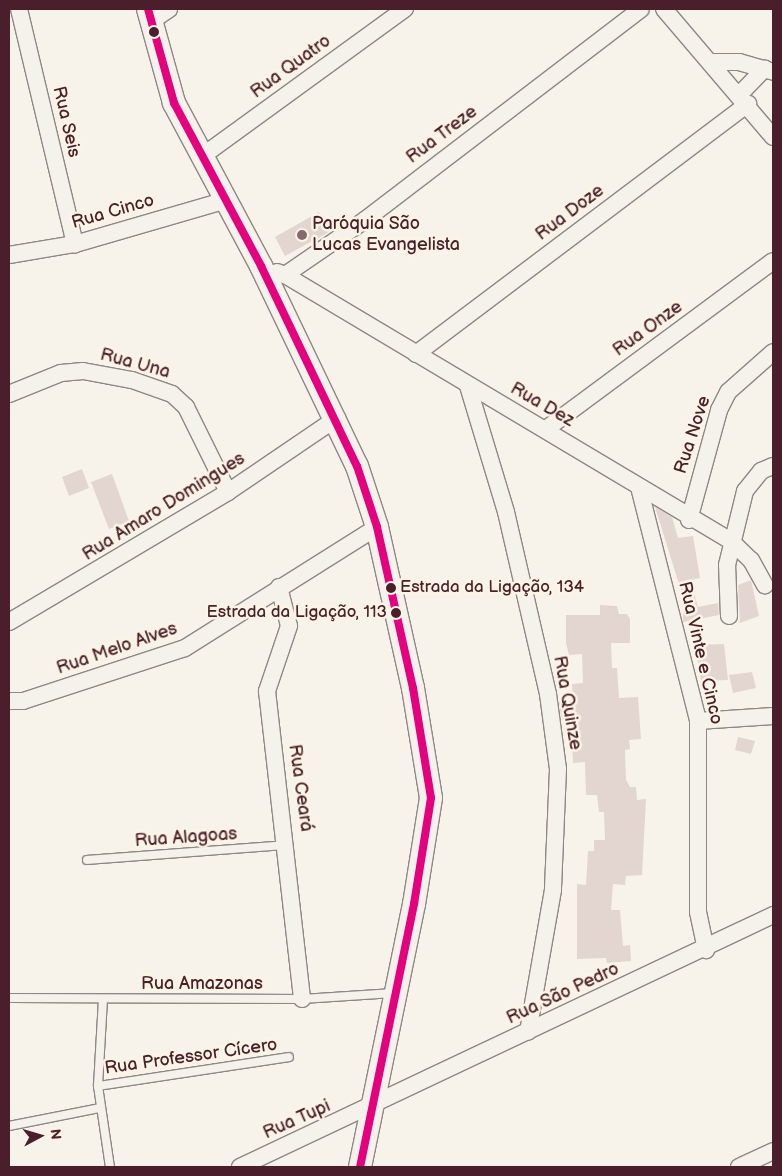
<!DOCTYPE html>
<html>
<head>
<meta charset="utf-8">
<style>
	body { margin:0 }
	#map { position:relative; width:782px; height:1176px; overflow:hidden; background:#f7f3ea; font-family:"Balsamiq Sans",sans-serif }
	div>[style] { position:absolute }
	.building>* { inset:0; background:#e3d6d0 }
	.roads { filter:drop-shadow(1px 0 #908684) drop-shadow(-1px 0 #908684) drop-shadow(0 1px #908684) drop-shadow(0 -1px #908684) }
	.lane>* { height:8px; margin:-4px; padding:0 4px; transform-origin:4px; border-radius:4px; background:#f5f2ec }
	.street>* { height:16px; margin:-8px; padding:0 8px; transform-origin:8px; border-radius:8px; background:#f5f2ec }
	.secondary>* { height:22px; margin:-11px; padding:0 11px; transform-origin:11px; border-radius:11px; background:#f5f2ec }
	.bus-1>* { height:8px; margin:-4px; padding:0 4px; transform-origin:4px; border-radius:4px; background:#e5007d }
	.dots>* { width:14px; height:14px; translate:-50% -50%; box-sizing:border-box; border:2px solid #fcf5e5; border-radius:50% }
	span { translate:-50% -50%; white-space:nowrap; text-align:center; line-height:1.15; -webkit-text-stroke:5px #fcf5e5; paint-order:stroke }
	.bus-label { font-size:17px; color:#4a1f2b }
	.left { translate:0 -50%; text-align:left }
	.right { translate:-100% -50%; text-align:right }
	.street-label { font-size:18px; color:#4a1f2b }
	.poi-label { font-size:18px; color:#4a1f2b }
	.frame { position:absolute; inset:0; border:10px solid #4a1f2b; pointer-events:none }
	.north { position:absolute; left:15px; top:1111px; width:50px; height:50px; -webkit-text-stroke:4px #fcf5e5; paint-order:stroke; rotate:84deg; font-size:14px; font-weight:700; line-height:20px; text-align:center; color:#4a1f2b }
	.north::after { content:''; display:block; margin:auto; width:18px; height:22px; background:#4a1f2b; clip-path:polygon(50% 0,100% 100%,50% 72%,0 100%) }
</style>
</head>
<body>
<div id="map">
	<div class="building">
		<div style="clip-path:polygon(319px 212px,329px 232px,285px 256px,275px 237px)"></div>
		<div style="clip-path:polygon(82px 469px,89px 488px,69px 496px,62px 477px)"></div>
		<div style="clip-path:polygon(112px 474px,129px 521px,109px 529px,91px 482px)"></div>
		<div style="clip-path:polygon(655px 507px,672px 517px,678px 538px,693px 536px,700px 578px,690px 580px,698px 607px,718px 603px,719px 615px,683px 622px,683px 597px)"></div>
		<div style="clip-path:polygon(751px 580px,759px 616px,740px 623px,738px 585px)"></div>
		<div style="clip-path:polygon(600px 605px,617px 606px,619px 614px,627px 614px,630px 619px,630px 643px,611px 643px,612px 668px,617px 668px,619px 698px,638px 697px,641px 739px,629px 740px,630px 749px,625px 750px,626px 780px,630px 787px,636px 787px,637px 800px,646px 799px,642px 875px,626px 876px,625px 885px,613px 884px,611px 910px,620px 910px,623px 946px,630px 945px,631px 961px,607px 963px,606px 958px,577px 959px,577px 884px,586px 885px,588px 851px,594px 851px,594px 840px,605px 840px,604px 812px,599px 812px,597px 795px,586px 795px,585px 762px,573px 763px,572px 742px,579px 742px,577px 717px,561px 717px,559px 702px,573px 701px,572px 684px,583px 683px,582px 654px,569px 655px,566px 643px,566px 615px,600px 615px)"></div>
		<div style="clip-path:polygon(724px 644px,728px 680px,701px 681px,695px 645px)"></div>
		<div style="clip-path:polygon(752px 672px,756px 688px,733px 693px,729px 675px)"></div>
		<div style="clip-path:polygon(738px 737px,755px 741px,751px 754px,735px 750px)"></div>
	</div>
	<div class="roads">
		<div class="lane">
			<div style="left:87px;top:860px;width:201px;rotate:-4.3deg"></div>
			<div style="left:9px;top:998px;width:293px;rotate:0.2deg"></div>
			<div style="left:302px;top:999px;width:92px;rotate:-3.7deg"></div>
			<div style="left:103px;top:999px;width:87px;rotate:93.3deg"></div>
			<div style="left:98px;top:1086px;width:82px;rotate:81.6deg"></div>
			<div style="left:98px;top:1086px;width:193px;rotate:-8.6deg"></div>
			<div style="left:9px;top:1126px;width:93px;rotate:-11.2deg"></div>
		</div>
		<div class="street">
			<div style="left:19px;top:9px;width:242px;rotate:76.6deg"></div>
			<div style="left:664px;top:9px;width:168px;rotate:49.6deg"></div>
			<div style="left:150px;top:22px;width:23px;rotate:-34deg"></div>
			<div style="left:710px;top:62px;width:29px"></div>
			<div style="left:739px;top:62px;width:35px;rotate:16deg"></div>
			<div style="left:739px;top:95px;width:37px;rotate:-46deg"></div>
			<div style="left:201px;top:157px;width:252px;rotate:-36deg"></div>
			<div style="left:9px;top:255px;width:67px;rotate:-9.5deg"></div>
			<div style="left:75px;top:244px;width:157px;rotate:-16.2deg"></div>
			<div style="left:277px;top:272px;width:9px;rotate:21deg"></div>
			<div style="left:285px;top:275px;width:97px;rotate:-34.5deg"></div>
			<div style="left:365px;top:220px;width:347px;rotate:-37.4deg"></div>
			<div style="left:285px;top:275px;width:519px;rotate:30.81deg"></div>
			<div style="left:731px;top:541px;width:28px;rotate:44deg"></div>
			<div style="left:751px;top:560px;width:29px;rotate:61deg"></div>
			<div style="left:416px;top:354px;width:416px;rotate:-37deg"></div>
			<div style="left:468px;top:386px;width:132px;rotate:73.2deg"></div>
			<div style="left:506px;top:512px;width:187px;rotate:77deg"></div>
			<div style="left:548px;top:694px;width:76px;rotate:82.4deg"></div>
			<div style="left:558px;top:769px;width:121px;rotate:92.4deg"></div>
			<div style="left:553px;top:890px;width:144px;rotate:100deg"></div>
			<div style="left:9px;top:394px;width:56px;rotate:-22deg"></div>
			<div style="left:61px;top:373px;width:22px;rotate:-5deg"></div>
			<div style="left:83px;top:371px;width:50px;rotate:10.4deg"></div>
			<div style="left:132px;top:380px;width:42px;rotate:19.3deg"></div>
			<div style="left:172px;top:394px;width:19px;rotate:43deg"></div>
			<div style="left:186px;top:407px;width:95px;rotate:63.7deg"></div>
			<div style="left:546px;top:429px;width:282px;rotate:-36.5deg"></div>
			<div style="left:639px;top:487px;width:241px;rotate:75.8deg"></div>
			<div style="left:698px;top:721px;width:191px;rotate:90deg"></div>
			<div style="left:698px;top:912px;width:39px;rotate:78deg"></div>
			<div style="left:689px;top:520px;width:114px;rotate:-74.7deg"></div>
			<div style="left:719px;top:410px;width:20px;rotate:-63deg"></div>
			<div style="left:728px;top:392px;width:60px;rotate:-41.6deg"></div>
			<div style="left:279px;top:587px;width:40px;rotate:75.6deg"></div>
			<div style="left:289px;top:626px;width:69px;rotate:108.7deg"></div>
			<div style="left:267px;top:691px;width:310px;rotate:83.5deg"></div>
			<div style="left:729px;top:616px;width:51px;rotate:-92.2deg"></div>
			<div style="left:727px;top:565px;width:76px;rotate:-76.3deg"></div>
			<div style="left:745px;top:491px;width:26px;rotate:-51deg"></div>
			<div style="left:761px;top:471px;width:13px;rotate:-23deg"></div>
			<div style="left:9px;top:622px;width:255px;rotate:-30.7deg"></div>
			<div style="left:228px;top:492px;width:132px;rotate:-34.2deg"></div>
			<div style="left:9px;top:701px;width:14px"></div>
			<div style="left:23px;top:701px;width:170px;rotate:-18.1deg"></div>
			<div style="left:185px;top:648px;width:227px;rotate:-32.2deg"></div>
			<div style="left:698px;top:721px;width:75px;rotate:-3.8deg"></div>
			<div style="left:240px;top:1167px;width:590px;rotate:-25.3deg"></div>
			<div style="left:739px;top:1167px;width:38px;rotate:-25deg"></div>
		</div>
		<div class="secondary">
			<div style="left:148px;top:9px;width:98px;rotate:74.5deg"></div>
			<div style="left:174px;top:103px;width:185px;rotate:61.9deg"></div>
			<div style="left:261px;top:266px;width:222px;rotate:64.4deg"></div>
			<div style="left:357px;top:466px;width:64px;rotate:71.8deg"></div>
			<div style="left:377px;top:527px;width:165px;rotate:77.4deg"></div>
			<div style="left:413px;top:688px;width:111px;rotate:80.7deg"></div>
			<div style="left:431px;top:798px;width:107px;rotate:99.1deg"></div>
			<div style="left:414px;top:904px;width:268px;rotate:101.6deg"></div>
		</div>
	</div>
	<div class="bus-1">
		<div style="left:148px;top:9px;width:98px;rotate:74.5deg"></div>
		<div style="left:174px;top:103px;width:185px;rotate:61.9deg"></div>
		<div style="left:261px;top:266px;width:222px;rotate:64.4deg"></div>
		<div style="left:357px;top:466px;width:64px;rotate:71.8deg"></div>
		<div style="left:377px;top:527px;width:165px;rotate:77.4deg"></div>
		<div style="left:413px;top:688px;width:111px;rotate:80.7deg"></div>
		<div style="left:431px;top:798px;width:107px;rotate:99.1deg"></div>
		<div style="left:414px;top:904px;width:268px;rotate:101.6deg"></div>
	</div>
	<div class="dots">
		<div style="left:154px;top:32px;background:#4a1f2b"></div>
		<div style="left:302px;top:235px;background:#87696e"></div>
		<div style="left:391px;top:588px;background:#4a1f2b"></div>
		<div style="left:396px;top:613px;background:#4a1f2b"></div>
	</div>
	<div class="bus-label">
		<span class="left" style="left:400px;top:588px">Estrada da Ligação, 134</span>
		<span class="right" style="left:387px;top:613px">Estrada da Ligação, 113</span>
	</div>
	<div class="street-label">
		<span style="left:291px;top:67px;rotate:-36deg">Rua Quatro</span>
		<span style="left:66px;top:122px;rotate:77deg">Rua Seis</span>
		<span style="left:442px;top:135px;rotate:-37deg">Rua Treze</span>
		<span style="left:113px;top:212px;rotate:-16deg">Rua Cinco</span>
		<span style="left:570px;top:213px;rotate:-37deg">Rua Doze</span>
		<span style="left:648px;top:329px;rotate:-36deg">Rua Onze</span>
		<span style="left:135px;top:364px;rotate:15deg">Rua Una</span>
		<span style="left:542px;top:405px;rotate:30deg">Rua Dez</span>
		<span style="left:693px;top:435px;rotate:-72deg">Rua Nove</span>
		<span style="left:164px;top:507px;rotate:-32deg">Rua Amaro Domingues</span>
		<span style="left:117px;top:649px;rotate:-19deg">Rua Melo Alves</span>
		<span style="left:700px;top:653px;rotate:77deg">Rua Vinte e Cinco</span>
		<span style="left:567px;top:703px;rotate:80deg">Rua Quinze</span>
		<span style="left:300px;top:788px;rotate:82deg">Rua Ceará</span>
		<span style="left:186px;top:838px;rotate:-4deg">Rua Alagoas</span>
		<span style="left:202px;top:984px">Rua Amazonas</span>
		<span style="left:563px;top:994px;rotate:-25deg">Rua São Pedro</span>
		<span style="left:191px;top:1057px;rotate:-8deg">Rua Professor Cícero</span>
		<span style="left:297px;top:1120px;rotate:-24deg">Rua Tupi</span>
	</div>
	<div class="poi-label">
		<span class="left" style="left:312px;top:235px">Paróquia São<br>Lucas Evangelista</span>
	</div>
	<div class="frame"></div>
	<div class="north">N</div>
</div>
</body>
</html>
